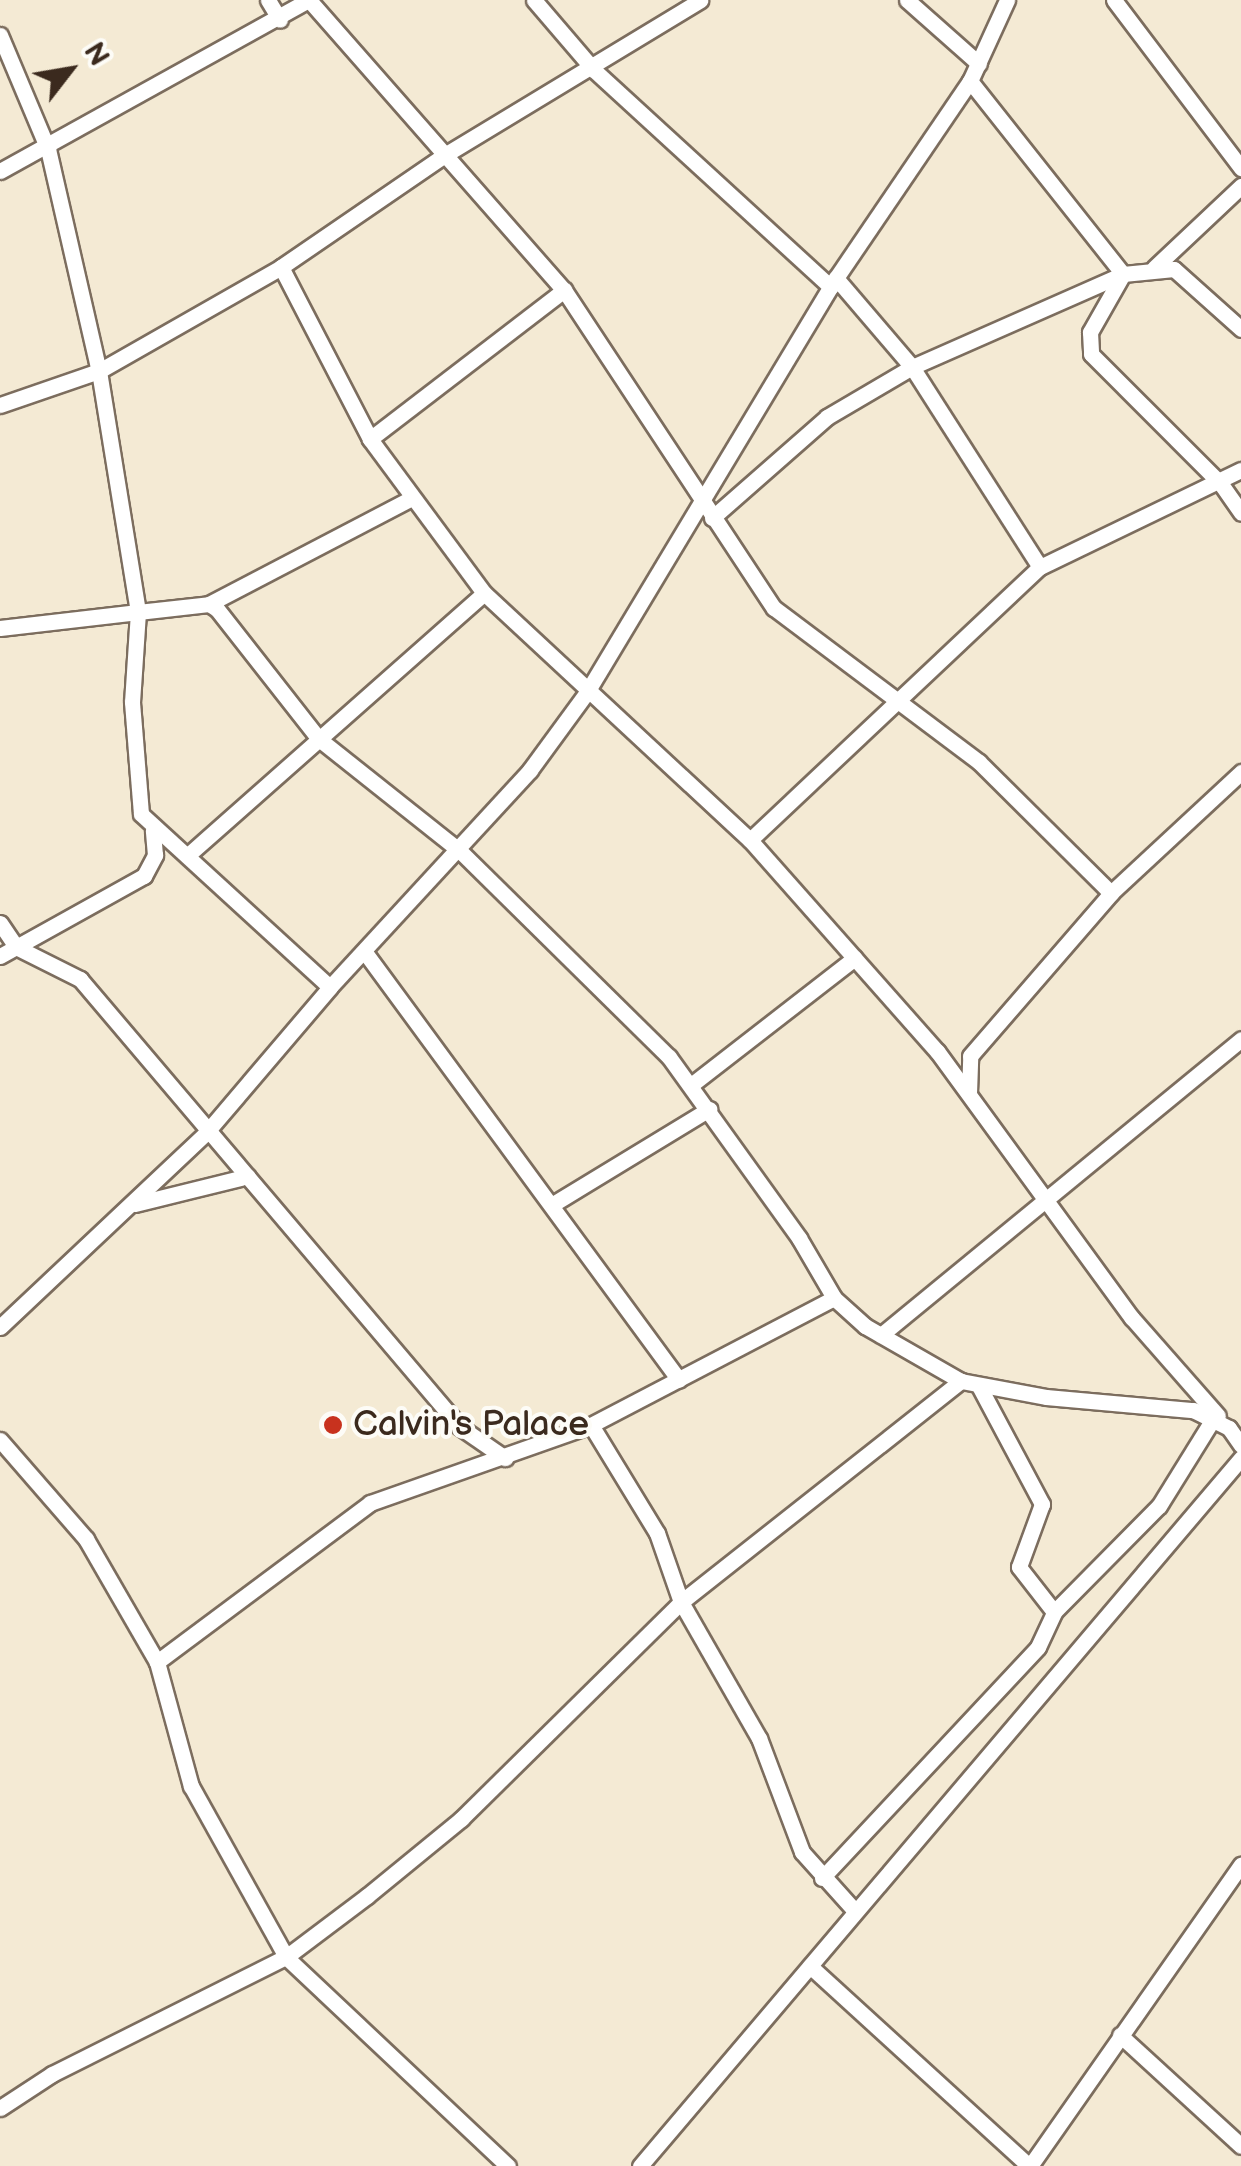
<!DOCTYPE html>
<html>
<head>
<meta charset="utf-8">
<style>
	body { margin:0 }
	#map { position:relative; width:1241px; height:2166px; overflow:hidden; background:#f4ead4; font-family:"Balsamiq Sans",sans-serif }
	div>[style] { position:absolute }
	.roads { filter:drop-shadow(2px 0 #7c6d5e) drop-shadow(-2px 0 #7c6d5e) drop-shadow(0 2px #7c6d5e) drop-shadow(0 -2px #7c6d5e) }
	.street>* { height:15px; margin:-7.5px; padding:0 7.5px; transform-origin:7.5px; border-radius:7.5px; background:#fff }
	.dots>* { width:28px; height:28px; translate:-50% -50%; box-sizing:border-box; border:5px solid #fdfcf7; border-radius:50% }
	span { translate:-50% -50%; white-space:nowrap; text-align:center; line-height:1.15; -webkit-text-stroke:8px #fdfcf7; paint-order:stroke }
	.poi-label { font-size:35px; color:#3b2a1e }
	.left { translate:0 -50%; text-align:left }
	.north { position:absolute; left:20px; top:20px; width:100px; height:100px; -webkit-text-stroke:8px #fdfcf7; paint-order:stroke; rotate:59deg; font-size:28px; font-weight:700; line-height:40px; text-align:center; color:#3b2a1e }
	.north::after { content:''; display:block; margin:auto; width:35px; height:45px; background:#3b2a1e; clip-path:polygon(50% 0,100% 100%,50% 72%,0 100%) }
</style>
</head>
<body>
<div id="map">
	<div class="roads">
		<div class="street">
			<div style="left:268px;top:0;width:23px;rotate:59deg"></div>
			<div style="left:534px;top:0;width:92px;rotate:49.4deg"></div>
			<div style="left:594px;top:70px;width:321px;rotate:42.5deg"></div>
			<div style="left:907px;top:0;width:96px;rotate:41.6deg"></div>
			<div style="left:1114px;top:0;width:211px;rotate:52.9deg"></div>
			<div style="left:0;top:35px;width:124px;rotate:67.2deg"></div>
			<div style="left:48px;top:149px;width:228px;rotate:77.1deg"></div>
			<div style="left:99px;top:371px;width:210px;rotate:-29.7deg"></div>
			<div style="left:281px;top:267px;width:194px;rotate:62.6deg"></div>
			<div style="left:370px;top:439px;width:192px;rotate:53.5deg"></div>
			<div style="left:970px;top:81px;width:246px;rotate:51.6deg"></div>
			<div style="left:1123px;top:274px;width:67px;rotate:119.6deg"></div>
			<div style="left:1090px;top:332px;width:22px;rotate:87deg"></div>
			<div style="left:1091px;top:354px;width:184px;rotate:45deg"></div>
			<div style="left:1221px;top:484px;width:35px;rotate:55deg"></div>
			<div style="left:0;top:171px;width:353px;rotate:-29deg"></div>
			<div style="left:309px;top:0;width:386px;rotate:48.7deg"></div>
			<div style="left:564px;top:290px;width:381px;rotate:56.6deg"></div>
			<div style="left:774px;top:608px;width:256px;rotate:36.9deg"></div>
			<div style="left:979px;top:762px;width:186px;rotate:44.8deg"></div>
			<div style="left:281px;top:267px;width:196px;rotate:-34.4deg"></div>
			<div style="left:443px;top:156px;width:301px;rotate:-31.2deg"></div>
			<div style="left:1154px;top:268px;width:120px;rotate:-43.3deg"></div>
			<div style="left:836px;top:278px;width:117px;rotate:49.5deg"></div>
			<div style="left:912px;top:367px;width:237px;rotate:57.4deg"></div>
			<div style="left:0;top:405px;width:105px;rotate:-19deg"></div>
			<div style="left:99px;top:371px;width:244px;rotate:80.8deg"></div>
			<div style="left:138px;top:612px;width:71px;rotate:-6.4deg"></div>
			<div style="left:209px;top:604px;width:9px;rotate:32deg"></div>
			<div style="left:217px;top:609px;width:165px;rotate:51.9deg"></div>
			<div style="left:319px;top:739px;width:180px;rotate:38.5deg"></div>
			<div style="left:460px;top:851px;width:293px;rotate:44.6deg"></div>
			<div style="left:669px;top:1057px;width:223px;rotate:54.3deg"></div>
			<div style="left:799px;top:1238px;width:69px;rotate:59.7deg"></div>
			<div style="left:834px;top:1298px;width:42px;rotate:42.1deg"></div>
			<div style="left:865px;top:1326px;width:111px;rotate:29.8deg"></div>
			<div style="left:961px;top:1381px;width:86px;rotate:10.7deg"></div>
			<div style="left:1046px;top:1397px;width:148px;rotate:5.1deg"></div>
			<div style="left:1193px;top:1410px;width:40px;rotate:26.6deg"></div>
			<div style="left:1229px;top:1428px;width:21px;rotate:55deg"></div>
			<div style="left:370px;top:439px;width:245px;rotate:-37.5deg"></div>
			<div style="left:712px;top:518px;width:153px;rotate:-41.3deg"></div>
			<div style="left:827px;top:417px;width:99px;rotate:-30.5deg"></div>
			<div style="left:912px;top:367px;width:231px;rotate:-23.8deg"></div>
			<div style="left:1123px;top:274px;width:51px;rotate:-5.6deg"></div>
			<div style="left:1174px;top:269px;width:90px;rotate:41.8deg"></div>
			<div style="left:209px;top:604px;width:227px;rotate:-27.6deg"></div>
			<div style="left:0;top:628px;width:139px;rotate:-6.6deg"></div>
			<div style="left:138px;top:612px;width:90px;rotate:93.8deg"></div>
			<div style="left:132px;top:702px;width:112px;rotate:85.4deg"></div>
			<div style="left:141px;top:814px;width:256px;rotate:42.5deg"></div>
			<div style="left:750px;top:840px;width:398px;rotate:-43.3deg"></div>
			<div style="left:1040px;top:567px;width:223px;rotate:-25.8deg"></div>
			<div style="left:188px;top:855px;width:395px;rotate:-41.5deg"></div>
			<div style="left:484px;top:593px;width:363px;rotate:42.9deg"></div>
			<div style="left:750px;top:840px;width:282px;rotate:48.5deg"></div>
			<div style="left:937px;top:1051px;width:331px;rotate:53.9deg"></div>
			<div style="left:1132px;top:1318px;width:130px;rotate:48.7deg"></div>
			<div style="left:0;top:923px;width:29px;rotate:56deg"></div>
			<div style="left:16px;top:947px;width:72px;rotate:26.6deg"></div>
			<div style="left:80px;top:979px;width:587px;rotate:49.69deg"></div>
			<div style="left:460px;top:1427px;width:55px;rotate:34.6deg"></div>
			<div style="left:364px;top:951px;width:532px;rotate:53.71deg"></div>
			<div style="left:0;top:956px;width:165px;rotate:-29.1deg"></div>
			<div style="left:144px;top:876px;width:24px;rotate:-62deg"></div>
			<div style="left:155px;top:855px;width:25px;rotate:-95deg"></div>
			<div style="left:691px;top:1085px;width:207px;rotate:-37.8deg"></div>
			<div style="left:969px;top:1093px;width:37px;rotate:-88deg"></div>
			<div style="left:970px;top:1056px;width:216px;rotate:-49.1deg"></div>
			<div style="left:1111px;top:893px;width:178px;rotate:-42.9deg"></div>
			<div style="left:135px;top:1204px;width:116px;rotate:-13.9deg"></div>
			<div style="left:553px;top:1204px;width:183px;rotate:-31.3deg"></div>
			<div style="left:0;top:1327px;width:282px;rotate:-43.3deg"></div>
			<div style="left:205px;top:1134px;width:193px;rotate:-49.6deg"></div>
			<div style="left:330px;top:987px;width:295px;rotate:-47.3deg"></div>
			<div style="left:530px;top:770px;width:97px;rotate:-53.8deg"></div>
			<div style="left:587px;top:692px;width:483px;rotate:-59deg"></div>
			<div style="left:836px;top:278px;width:238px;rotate:-55.8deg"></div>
			<div style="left:970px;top:81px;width:89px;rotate:-65.4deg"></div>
			<div style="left:881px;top:1335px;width:466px;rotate:-39.4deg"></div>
			<div style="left:979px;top:1386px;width:134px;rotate:61.9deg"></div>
			<div style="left:1042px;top:1504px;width:67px;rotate:110.1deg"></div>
			<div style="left:1019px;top:1567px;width:57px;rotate:52.1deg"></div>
			<div style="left:591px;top:1425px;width:127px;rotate:58.6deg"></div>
			<div style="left:657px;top:1533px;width:73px;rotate:70.8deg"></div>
			<div style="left:681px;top:1602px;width:157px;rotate:60.2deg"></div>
			<div style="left:759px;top:1738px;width:122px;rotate:69.3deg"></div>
			<div style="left:802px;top:1852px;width:79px;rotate:48.1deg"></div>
			<div style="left:0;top:1440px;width:131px;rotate:49deg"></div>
			<div style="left:86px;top:1539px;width:142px;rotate:60deg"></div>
			<div style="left:157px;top:1662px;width:129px;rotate:74.7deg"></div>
			<div style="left:191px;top:1786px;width:196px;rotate:60.9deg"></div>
			<div style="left:286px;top:1957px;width:305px;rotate:43.3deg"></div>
			<div style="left:157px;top:1662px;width:266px;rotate:-36.7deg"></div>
			<div style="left:370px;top:1503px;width:234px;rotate:-19.4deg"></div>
			<div style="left:591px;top:1425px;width:274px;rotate:-27.6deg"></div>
			<div style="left:822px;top:1878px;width:316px;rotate:-46.9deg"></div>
			<div style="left:1038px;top:1647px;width:38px;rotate:-65deg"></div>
			<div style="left:1054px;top:1612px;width:149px;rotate:-45.3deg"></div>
			<div style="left:1159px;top:1506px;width:102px;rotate:-58.2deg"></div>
			<div style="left:810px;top:1966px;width:297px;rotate:42.4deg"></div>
			<div style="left:1120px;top:2035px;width:164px;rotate:42.5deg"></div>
			<div style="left:0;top:2108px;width:62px;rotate:-33.2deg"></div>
			<div style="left:52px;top:2074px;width:262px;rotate:-26.6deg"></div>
			<div style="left:286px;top:1957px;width:101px;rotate:-37deg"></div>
			<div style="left:367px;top:1896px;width:122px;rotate:-39.3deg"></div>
			<div style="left:461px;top:1819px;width:309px;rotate:-44.6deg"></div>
			<div style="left:681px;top:1602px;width:357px;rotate:-38.3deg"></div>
			<div style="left:640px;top:2166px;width:929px;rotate:-49.67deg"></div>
			<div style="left:1030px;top:2166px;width:368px;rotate:-55deg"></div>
		</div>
	</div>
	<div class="dots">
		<div style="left:333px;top:1425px;background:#c8321e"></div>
	</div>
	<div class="poi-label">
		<span class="left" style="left:353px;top:1425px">Calvin's Palace</span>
	</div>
	<div class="north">N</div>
</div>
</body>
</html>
